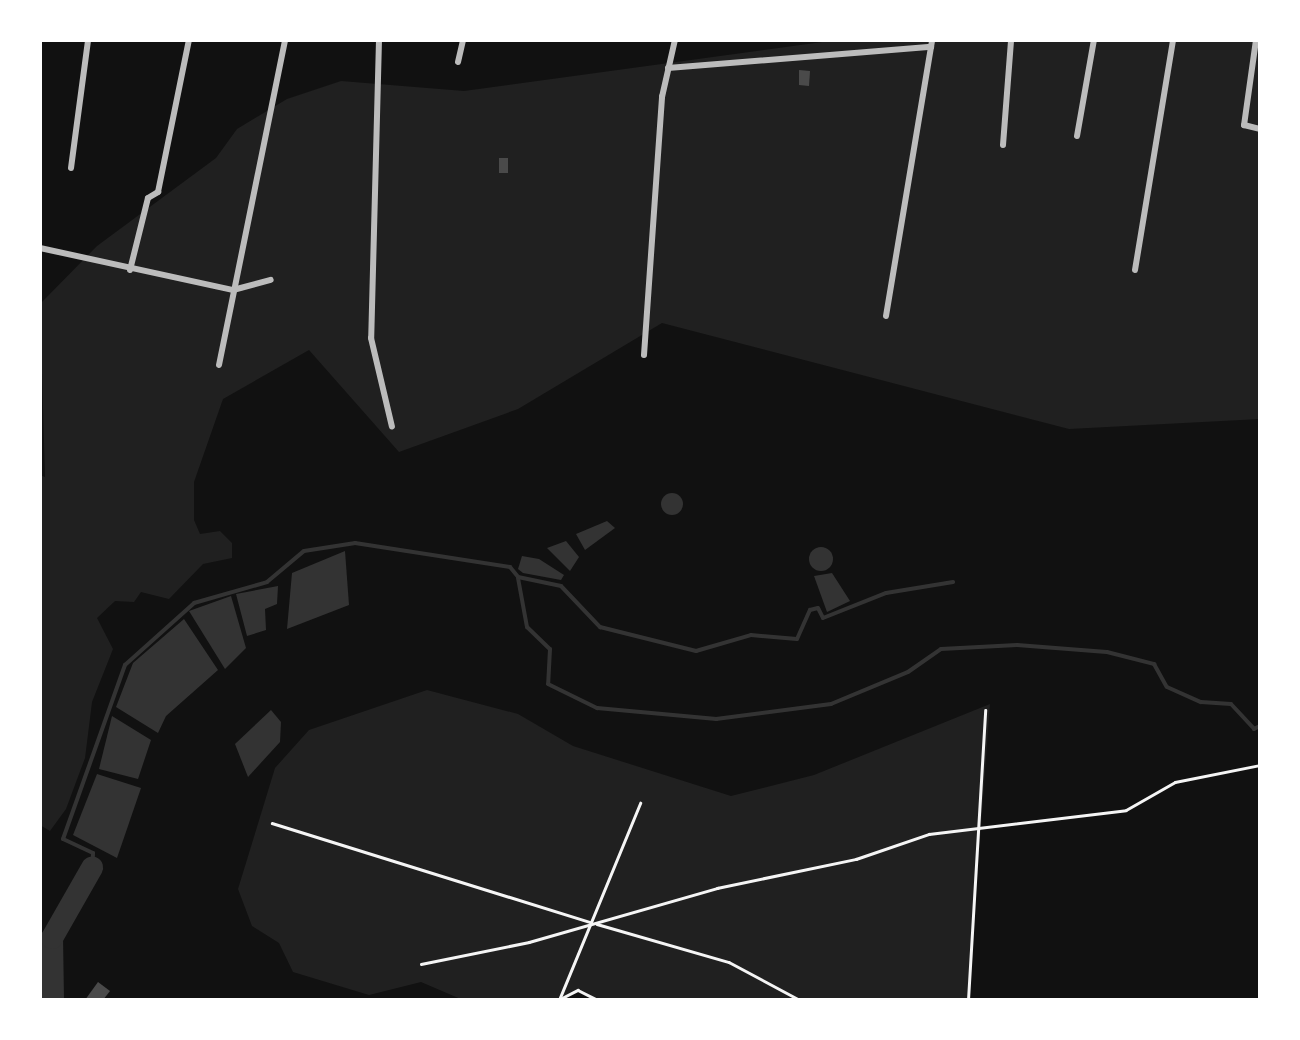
<!DOCTYPE html>
<html>
<head>
<meta charset="utf-8">
<style>
	body { margin:0 }
	#map { position:relative; width:1300px; height:1040px; overflow:hidden; background:#111; font-family:Arial,sans-serif }
	div>[style] { position:absolute }
	.green>* { inset:0; background:#202020 }
	.water>* { inset:0; background:#333 }
	.round { border-radius:50% }
	.stream>* { height:4px; margin:-2px; padding:0 2px; transform-origin:2px; border-radius:2px; background:#333 }
	.river>* { height:22px; margin:-11px; padding:0 11px; transform-origin:11px; border-radius:11px; background:#333 }
	.building>* { inset:0; background:#4a4a4a }
	.path>* { height:2.5px; margin:-1.25px; padding:0 1.25px; transform-origin:1.25px; border-radius:1.25px; background:#f5f5f5 }
	.minor>* { height:6px; margin:-3px; padding:0 3px; transform-origin:3px; border-radius:3px; background:#bcbcbc }
	span { translate:-50% -50%; white-space:nowrap; text-align:center; line-height:1.15; -webkit-text-stroke:8px #fff; paint-order:stroke }
	.frame { position:absolute; inset:0; border:42px solid #fff; pointer-events:none }
</style>
</head>
<body>
<div id="map">
	<div class="green">
		<div style="clip-path:polygon(837px 40px,1260px 40px,1260px 419px,1069px 429px,662px 323px,518px 409px,399px 452px,309px 350px,223px 399px,194px 482px,194px 520px,200px 534px,220px 531px,232px 543px,232px 558px,203px 564px,169px 599px,141px 592px,134px 602px,115px 601px,97px 618px,113px 649px,92px 702px,85px 758px,66px 809px,50px 831px,40px 825px,40px 475px,45px 477px,40px 304px,97px 246px,216px 158px,237px 129px,287px 99px,341px 81px,464px 91px)"></div>
		<div style="clip-path:polygon(427px 690px,518px 714px,573px 746px,731px 796px,814px 775px,990px 704px,968px 1000px,598px 1000px,579px 990px,562px 1000px,463px 1000px,421px 982px,369px 995px,293px 972px,279px 943px,252px 926px,238px 889px,275px 768px,309px 730px)"></div>
	</div>
	<div class="water">
		<div class="round" style="left:661px;top:493px;width:22px;height:22px"></div>
		<div style="clip-path:polygon(607px 521px,615px 528px,585px 550px,576px 534px)"></div>
		<div style="clip-path:polygon(566px 541px,579px 557px,570px 571px,547px 548px)"></div>
		<div class="round" style="left:809px;top:547px;width:24px;height:24px"></div>
		<div style="clip-path:polygon(345px 551px,349px 605px,287px 629px,292px 573px)"></div>
		<div style="clip-path:polygon(522px 556px,539px 559px,564px 575px,561px 580px,523px 573px,518px 569px)"></div>
		<div style="clip-path:polygon(832px 573px,850px 601px,827px 612px,814px 576px)"></div>
		<div style="clip-path:polygon(278px 586px,277px 604px,265px 609px,266px 630px,247px 636px,236px 594px)"></div>
		<div style="clip-path:polygon(231px 596px,246px 648px,225px 669px,189px 611px)"></div>
		<div style="clip-path:polygon(184px 619px,218px 670px,166px 716px,158px 733px,116px 707px,133px 663px)"></div>
		<div style="clip-path:polygon(271px 710px,281px 722px,280px 742px,248px 777px,235px 744px)"></div>
		<div style="clip-path:polygon(112px 716px,151px 740px,138px 779px,99px 769px)"></div>
		<div style="clip-path:polygon(97px 774px,141px 788px,117px 858px,73px 835px)"></div>
	</div>
	<div class="stream">
		<div style="left:518px;top:578px;width:50px;rotate:79.6deg"></div>
		<div style="left:527px;top:627px;width:32px;rotate:44deg"></div>
		<div style="left:550px;top:649px;width:35px;rotate:93deg"></div>
		<div style="left:548px;top:684px;width:55px;rotate:26.1deg"></div>
		<div style="left:597px;top:708px;width:120px;rotate:5.3deg"></div>
		<div style="left:716px;top:719px;width:116px;rotate:-7.4deg"></div>
		<div style="left:831px;top:704px;width:83px;rotate:-22.6deg"></div>
		<div style="left:908px;top:672px;width:40px;rotate:-34.9deg"></div>
		<div style="left:941px;top:649px;width:76px;rotate:-3deg"></div>
		<div style="left:1017px;top:645px;width:90px;rotate:4.4deg"></div>
		<div style="left:1107px;top:652px;width:49px;rotate:14.3deg"></div>
		<div style="left:1154px;top:664px;width:26px;rotate:61deg"></div>
		<div style="left:1167px;top:687px;width:37px;rotate:24deg"></div>
		<div style="left:1201px;top:702px;width:30px;rotate:4deg"></div>
		<div style="left:1231px;top:704px;width:34px;rotate:47deg"></div>
		<div style="left:1254px;top:729px;width:7px;rotate:-27deg"></div>
		<div style="left:92px;top:868px;width:15px;rotate:-86deg"></div>
		<div style="left:93px;top:853px;width:33px;rotate:-155deg"></div>
		<div style="left:63px;top:839px;width:185px;rotate:-70.4deg"></div>
		<div style="left:125px;top:665px;width:93px;rotate:-41.9deg"></div>
		<div style="left:194px;top:603px;width:76px;rotate:-16deg"></div>
		<div style="left:267px;top:582px;width:48px;rotate:-40deg"></div>
		<div style="left:304px;top:551px;width:52px;rotate:-8.9deg"></div>
		<div style="left:355px;top:543px;width:157px;rotate:8.8deg"></div>
		<div style="left:510px;top:567px;width:13px;rotate:51deg"></div>
		<div style="left:518px;top:577px;width:44px;rotate:11.8deg"></div>
		<div style="left:561px;top:586px;width:57px;rotate:46.4deg"></div>
		<div style="left:600px;top:627px;width:99px;rotate:14deg"></div>
		<div style="left:696px;top:651px;width:57px;rotate:-16.2deg"></div>
		<div style="left:751px;top:635px;width:46px;rotate:5deg"></div>
		<div style="left:797px;top:639px;width:32px;rotate:-66deg"></div>
		<div style="left:810px;top:610px;width:8px;rotate:-14deg"></div>
		<div style="left:818px;top:608px;width:11px;rotate:63deg"></div>
		<div style="left:823px;top:618px;width:68px;rotate:-21.6deg"></div>
		<div style="left:886px;top:593px;width:68px;rotate:-9.3deg"></div>
	</div>
	<div class="river">
		<div style="left:53px;top:1000px;width:62px;rotate:-90.9deg"></div>
		<div style="left:52px;top:938px;width:81px;rotate:-60.3deg"></div>
	</div>
	<div class="building">
		<div style="clip-path:polygon(799px 70px,810px 71px,809px 86px,799px 85px)"></div>
		<div style="clip-path:polygon(499px 158px,508px 158px,508px 173px,499px 173px)"></div>
		<div style="clip-path:polygon(98px 982px,110px 991px,103px 1000px,85px 1000px)"></div>
	</div>
	<div class="path">
		<div style="left:272px;top:823px;width:333px;rotate:17.3deg"></div>
		<div style="left:597px;top:924px;width:137px;rotate:16.1deg"></div>
		<div style="left:729px;top:962px;width:81px;rotate:28.2deg"></div>
		<div style="left:421px;top:964px;width:110px;rotate:-11.5deg"></div>
		<div style="left:529px;top:942px;width:196px;rotate:-16deg"></div>
		<div style="left:717px;top:888px;width:142px;rotate:-11.8deg"></div>
		<div style="left:856px;top:859px;width:77px;rotate:-18.9deg"></div>
		<div style="left:929px;top:834px;width:198px;rotate:-6.9deg"></div>
		<div style="left:1126px;top:810px;width:56px;rotate:-29.7deg"></div>
		<div style="left:1175px;top:782px;width:87px;rotate:-11.3deg"></div>
		<div style="left:560px;top:999px;width:20px;rotate:-27deg"></div>
		<div style="left:578px;top:990px;width:22px;rotate:27deg"></div>
		<div style="left:559px;top:1000px;width:213px;rotate:-67.6deg"></div>
		<div style="left:968px;top:1000px;width:290px;rotate:-86.6deg"></div>
	</div>
	<div class="minor">
		<div style="left:379px;top:40px;width:298px;rotate:91.5deg"></div>
		<div style="left:371px;top:338px;width:91px;rotate:76.7deg"></div>
		<div style="left:1256px;top:40px;width:86px;rotate:98deg"></div>
		<div style="left:1244px;top:125px;width:16px;rotate:14deg"></div>
		<div style="left:458px;top:62px;width:23px;rotate:-77deg"></div>
		<div style="left:668px;top:68px;width:264px;rotate:-4.6deg"></div>
		<div style="left:1077px;top:136px;width:97px;rotate:-80deg"></div>
		<div style="left:1003px;top:145px;width:105px;rotate:-85.6deg"></div>
		<div style="left:71px;top:168px;width:129px;rotate:-82.4deg"></div>
		<div style="left:40px;top:248px;width:198px;rotate:12.3deg"></div>
		<div style="left:233px;top:290px;width:39px;rotate:-15deg"></div>
		<div style="left:130px;top:270px;width:74px;rotate:-76deg"></div>
		<div style="left:148px;top:198px;width:12px;rotate:-31deg"></div>
		<div style="left:158px;top:192px;width:155px;rotate:-78.5deg"></div>
		<div style="left:1135px;top:270px;width:233px;rotate:-80.6deg"></div>
		<div style="left:886px;top:316px;width:280px;rotate:-80.5deg"></div>
		<div style="left:644px;top:355px;width:259px;rotate:-86deg"></div>
		<div style="left:662px;top:97px;width:58px;rotate:-77.2deg"></div>
		<div style="left:219px;top:365px;width:332px;rotate:-78.5deg"></div>
	</div>
	<div class="frame"></div>
</div>
</body>
</html>
